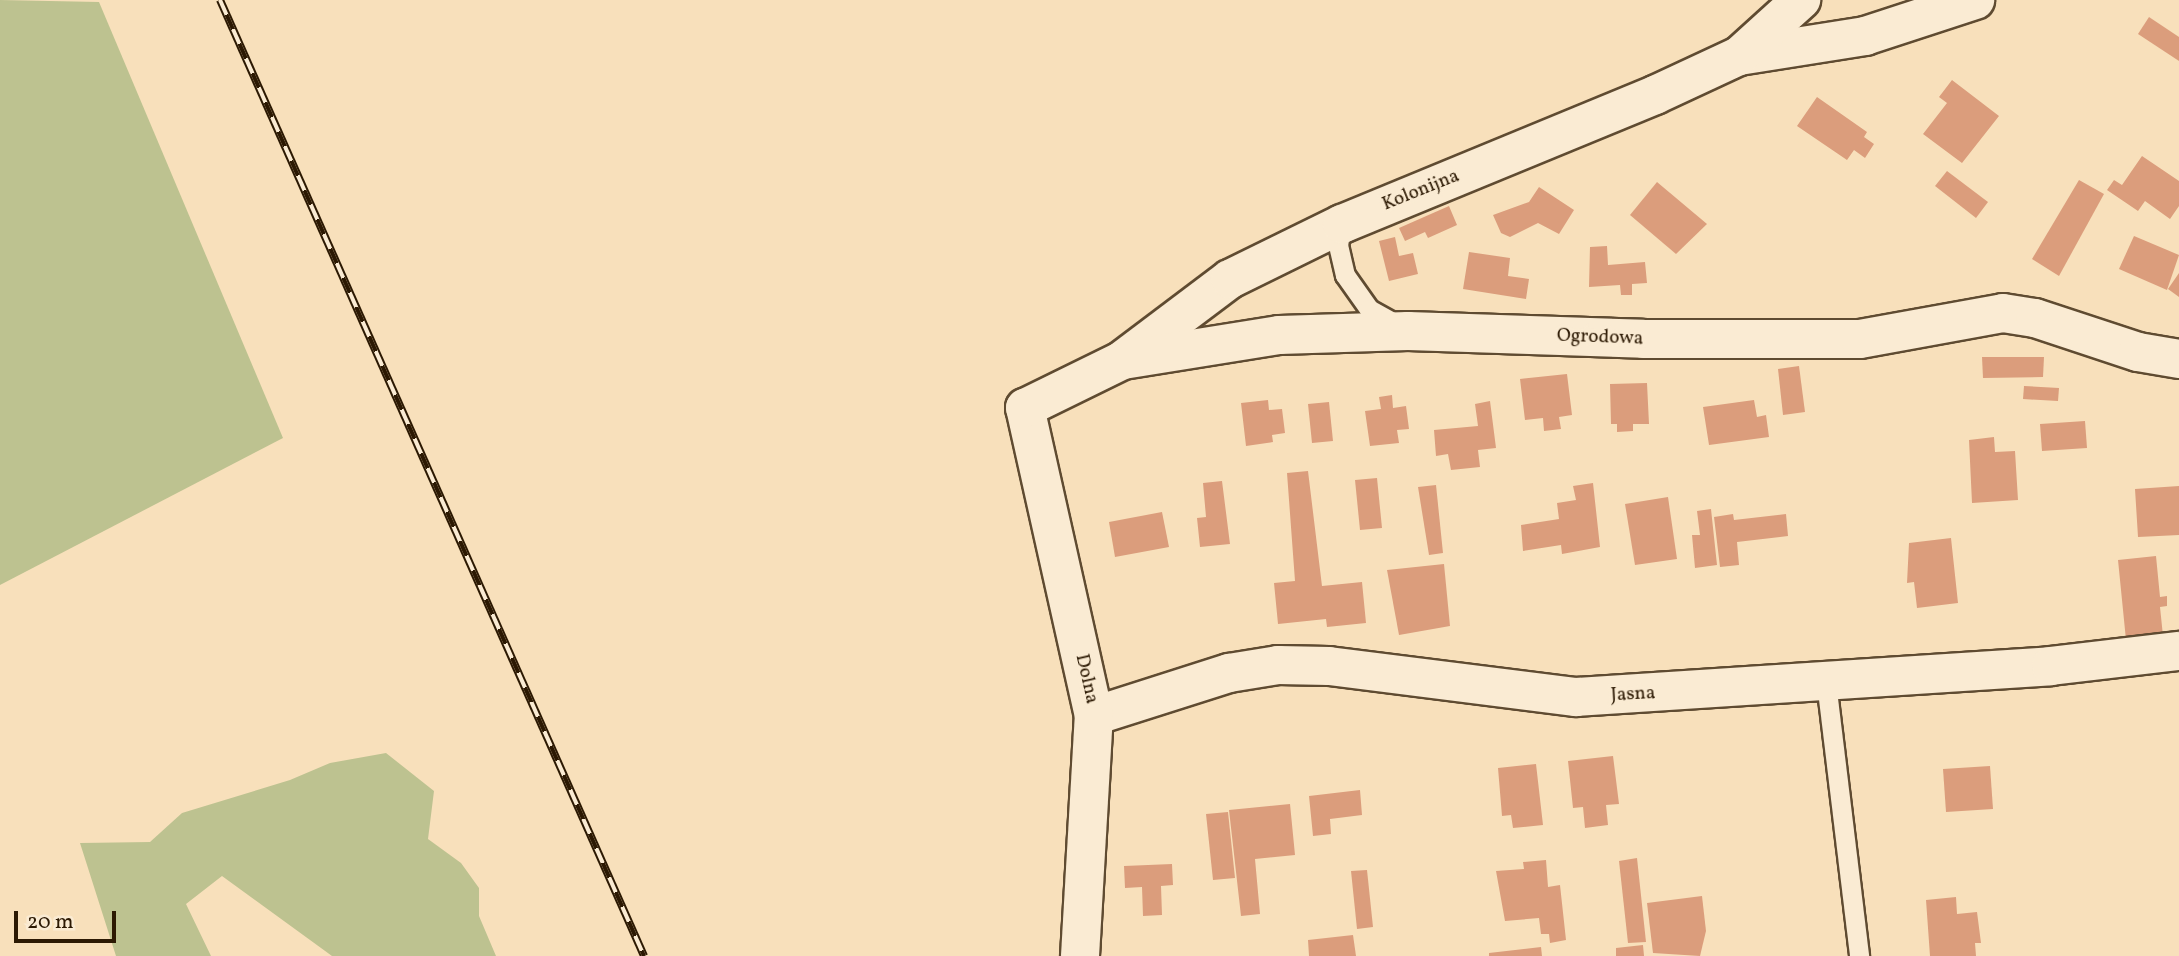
<!DOCTYPE html>
<html>
<head>
<meta charset="utf-8">
<style>
	body { margin:0 }
	#map { position:relative; width:2179px; height:956px; overflow:hidden; background:#f8e0bb; font-family:Vollkorn,serif }
	div>[style] { position:absolute }
	.green>* { inset:0; background:#bdc290 }
	.building>* { inset:0; background:#db9d7c }
	.roads { filter:drop-shadow(2px 0 #5f4b31) drop-shadow(-2px 0 #5f4b31) drop-shadow(0 2px #5f4b31) drop-shadow(0 -2px #5f4b31) }
	.service>* { height:19px; margin:-9.5px; padding:0 9.5px; transform-origin:9.5px; border-radius:9.5px; background:#faebd3 }
	.minor>* { height:38px; margin:-19px; padding:0 19px; transform-origin:19px; border-radius:19px; background:#faebd3 }
	.rail>* { height:8px; margin-top:-4px; transform-origin:0; background:repeating-linear-gradient(90deg,#faebd3 0 16px,#2c1903 0 32px); box-sizing:border-box; border-block:2px solid #2c1903 }
	span { translate:-50% -50%; white-space:nowrap; text-align:center; line-height:1.15; -webkit-text-stroke:7px #faebd3; paint-order:stroke }
	.street-label { font-size:19px; color:#2c1903 }
	.scale { position:absolute; left:14px; top:911px; width:102px; height:32px; box-sizing:border-box; border:4px solid #2c1903; border-top:0; padding-left:9px; font-size:21px; line-height:24px; white-space:nowrap; color:#2c1903; -webkit-text-stroke:5px #faebd3; paint-order:stroke }
</style>
</head>
<body>
<div id="map">
	<div class="green">
		<div style="clip-path:polygon(0 0,99px 2px,283px 438px,0 585px)"></div>
		<div style="clip-path:polygon(386px 753px,434px 791px,428px 839px,461px 863px,479px 888px,479px 916px,496px 956px,332px 956px,222px 876px,186px 904px,211px 956px,116px 956px,80px 843px,150px 842px,182px 813px,290px 780px,330px 763px)"></div>
	</div>
	<div class="building">
		<div style="clip-path:polygon(2149px 17px,2179px 37px,2179px 61px,2138px 34px)"></div>
		<div style="clip-path:polygon(1952px 80px,1999px 116px,1962px 163px,1923px 134px,1947px 103px,1939px 97px)"></div>
		<div style="clip-path:polygon(1817px 97px,1867px 132px,1864px 137px,1874px 144px,1865px 158px,1854px 150px,1847px 160px,1797px 126px)"></div>
		<div style="clip-path:polygon(2142px 156px,2179px 181px,2179px 206px,2170px 219px,2145px 201px,2138px 211px,2107px 190px,2114px 180px,2122px 185px)"></div>
		<div style="clip-path:polygon(1947px 171px,1988px 202px,1976px 218px,1935px 186px)"></div>
		<div style="clip-path:polygon(2079px 180px,2104px 194px,2059px 276px,2032px 259px)"></div>
		<div style="clip-path:polygon(1657px 182px,1707px 224px,1676px 254px,1630px 215px)"></div>
		<div style="clip-path:polygon(1539px 187px,1574px 210px,1559px 234px,1538px 223px,1510px 237px,1501px 233px,1493px 215px,1529px 202px)"></div>
		<div style="clip-path:polygon(1449px 206px,1457px 225px,1428px 238px,1425px 232px,1405px 241px,1399px 228px)"></div>
		<div style="clip-path:polygon(2134px 236px,2179px 255px,2167px 290px,2119px 269px)"></div>
		<div style="clip-path:polygon(1395px 237px,1399px 256px,1413px 253px,1418px 274px,1389px 281px,1379px 241px)"></div>
		<div style="clip-path:polygon(1607px 246px,1608px 265px,1645px 262px,1647px 283px,1632px 284px,1632px 295px,1621px 295px,1620px 285px,1589px 287px,1590px 247px)"></div>
		<div style="clip-path:polygon(1469px 252px,1510px 258px,1508px 276px,1529px 279px,1526px 299px,1463px 289px)"></div>
		<div style="clip-path:polygon(2179px 273px,2179px 297px,2168px 289px)"></div>
		<div style="clip-path:polygon(1982px 357px,2044px 357px,2043px 377px,1983px 378px)"></div>
		<div style="clip-path:polygon(1799px 366px,1805px 412px,1783px 415px,1778px 369px)"></div>
		<div style="clip-path:polygon(1567px 374px,1572px 415px,1559px 417px,1561px 429px,1544px 431px,1543px 418px,1525px 420px,1520px 379px)"></div>
		<div style="clip-path:polygon(1647px 383px,1649px 424px,1633px 424px,1633px 431px,1617px 432px,1617px 424px,1611px 424px,1610px 384px)"></div>
		<div style="clip-path:polygon(2024px 386px,2059px 388px,2058px 401px,2023px 399px)"></div>
		<div style="clip-path:polygon(1392px 395px,1393px 408px,1406px 406px,1409px 429px,1397px 430px,1399px 443px,1370px 446px,1365px 411px,1381px 409px,1379px 397px)"></div>
		<div style="clip-path:polygon(1268px 400px,1269px 410px,1282px 409px,1285px 433px,1272px 435px,1273px 442px,1246px 446px,1241px 403px)"></div>
		<div style="clip-path:polygon(1754px 400px,1757px 417px,1766px 415px,1769px 437px,1709px 445px,1703px 407px)"></div>
		<div style="clip-path:polygon(1490px 401px,1496px 448px,1478px 450px,1480px 467px,1451px 470px,1448px 454px,1436px 456px,1434px 430px,1478px 426px,1475px 404px)"></div>
		<div style="clip-path:polygon(1329px 402px,1333px 441px,1312px 443px,1308px 404px)"></div>
		<div style="clip-path:polygon(2085px 421px,2087px 448px,2042px 451px,2040px 424px)"></div>
		<div style="clip-path:polygon(1994px 437px,1995px 452px,2015px 451px,2018px 500px,1972px 503px,1969px 440px)"></div>
		<div style="clip-path:polygon(1308px 471px,1322px 586px,1362px 582px,1366px 623px,1327px 627px,1326px 619px,1278px 624px,1274px 583px,1295px 581px,1287px 473px)"></div>
		<div style="clip-path:polygon(1377px 478px,1382px 528px,1360px 530px,1355px 480px)"></div>
		<div style="clip-path:polygon(1222px 481px,1230px 544px,1200px 547px,1197px 518px,1206px 517px,1203px 483px)"></div>
		<div style="clip-path:polygon(1593px 483px,1600px 547px,1562px 554px,1561px 545px,1523px 551px,1521px 525px,1559px 519px,1557px 503px,1576px 500px,1573px 486px)"></div>
		<div style="clip-path:polygon(1436px 485px,1443px 553px,1429px 555px,1418px 487px)"></div>
		<div style="clip-path:polygon(2179px 486px,2179px 535px,2138px 537px,2135px 489px)"></div>
		<div style="clip-path:polygon(1668px 497px,1677px 559px,1635px 565px,1625px 504px)"></div>
		<div style="clip-path:polygon(1711px 509px,1717px 565px,1695px 568px,1692px 535px,1700px 535px,1697px 511px)"></div>
		<div style="clip-path:polygon(1162px 512px,1169px 547px,1115px 557px,1109px 522px)"></div>
		<div style="clip-path:polygon(1733px 514px,1734px 520px,1786px 514px,1788px 536px,1737px 542px,1739px 565px,1720px 567px,1714px 517px)"></div>
		<div style="clip-path:polygon(1951px 538px,1958px 603px,1917px 608px,1914px 582px,1907px 583px,1909px 543px)"></div>
		<div style="clip-path:polygon(2156px 556px,2160px 597px,2167px 596px,2167px 606px,2160px 607px,2163px 636px,2126px 640px,2118px 560px)"></div>
		<div style="clip-path:polygon(1444px 564px,1450px 626px,1399px 635px,1387px 570px)"></div>
		<div style="clip-path:polygon(1613px 756px,1619px 804px,1606px 805px,1608px 825px,1585px 828px,1583px 807px,1573px 808px,1568px 761px)"></div>
		<div style="clip-path:polygon(1536px 764px,1543px 825px,1513px 828px,1511px 815px,1502px 816px,1498px 768px)"></div>
		<div style="clip-path:polygon(1990px 766px,1993px 809px,1946px 812px,1943px 769px)"></div>
		<div style="clip-path:polygon(1360px 790px,1362px 815px,1330px 819px,1331px 834px,1313px 836px,1309px 796px)"></div>
		<div style="clip-path:polygon(1290px 804px,1295px 855px,1255px 859px,1260px 914px,1241px 916px,1229px 810px)"></div>
		<div style="clip-path:polygon(1228px 812px,1235px 878px,1213px 880px,1206px 814px)"></div>
		<div style="clip-path:polygon(1637px 858px,1646px 942px,1628px 943px,1619px 861px)"></div>
		<div style="clip-path:polygon(1546px 860px,1548px 887px,1560px 885px,1566px 940px,1550px 943px,1549px 934px,1541px 934px,1539px 918px,1505px 921px,1496px 871px,1524px 869px,1523px 862px)"></div>
		<div style="clip-path:polygon(1172px 864px,1173px 885px,1161px 886px,1162px 915px,1143px 916px,1142px 887px,1125px 888px,1124px 866px)"></div>
		<div style="clip-path:polygon(1367px 870px,1373px 927px,1357px 929px,1351px 871px)"></div>
		<div style="clip-path:polygon(1702px 896px,1706px 931px,1700px 956px,1653px 953px,1647px 903px)"></div>
		<div style="clip-path:polygon(1956px 897px,1957px 914px,1977px 912px,1981px 943px,1975px 943px,1976px 956px,1930px 956px,1926px 900px)"></div>
		<div style="clip-path:polygon(1353px 935px,1356px 956px,1309px 956px,1308px 940px)"></div>
		<div style="clip-path:polygon(1643px 945px,1644px 956px,1616px 956px,1616px 948px)"></div>
		<div style="clip-path:polygon(1541px 947px,1542px 956px,1489px 956px,1489px 953px)"></div>
	</div>
	<div class="roads">
		<div class="service">
			<div style="left:1342px;top:224px;width:21px;rotate:101deg"></div>
			<div style="left:1338px;top:245px;width:31px;rotate:77deg"></div>
			<div style="left:1345px;top:275px;width:42px;rotate:54.8deg"></div>
			<div style="left:1369px;top:309px;width:33px;rotate:29deg"></div>
			<div style="left:1826px;top:682px;width:276px;rotate:83.1deg"></div>
		</div>
		<div class="minor">
			<div style="left:1739px;top:56px;width:128px;rotate:-9deg"></div>
			<div style="left:1865px;top:36px;width:116px;rotate:-18.1deg"></div>
			<div style="left:1125px;top:358px;width:131px;rotate:-37deg"></div>
			<div style="left:1230px;top:279px;width:125px;rotate:-26.2deg"></div>
			<div style="left:1342px;top:224px;width:339px;rotate:-22.4deg"></div>
			<div style="left:1655px;top:95px;width:93px;rotate:-24.9deg"></div>
			<div style="left:1739px;top:56px;width:84px;rotate:-42.1deg"></div>
			<div style="left:1094px;top:716px;width:142px;rotate:-17.7deg"></div>
			<div style="left:1229px;top:673px;width:50px;rotate:-9.3deg"></div>
			<div style="left:1278px;top:665px;width:51px;rotate:1.1deg"></div>
			<div style="left:1329px;top:666px;width:249px;rotate:7.2deg"></div>
			<div style="left:1576px;top:697px;width:476px;rotate:-3.7deg"></div>
			<div style="left:2051px;top:666px;width:129px;rotate:-6.7deg"></div>
			<div style="left:1080px;top:956px;width:240px;rotate:-86.7deg"></div>
			<div style="left:1094px;top:716px;width:316px;rotate:-102.6deg"></div>
			<div style="left:1025px;top:408px;width:109px;rotate:-26.1deg"></div>
			<div style="left:1123px;top:360px;width:158px;rotate:-9.1deg"></div>
			<div style="left:1279px;top:335px;width:129px;rotate:-1.8deg"></div>
			<div style="left:1408px;top:331px;width:235px;rotate:1.9deg"></div>
			<div style="left:1643px;top:339px;width:217px"></div>
			<div style="left:1860px;top:339px;width:145px;rotate:-10.3deg"></div>
			<div style="left:2003px;top:313px;width:32px;rotate:9deg"></div>
			<div style="left:2035px;top:318px;width:108px;rotate:18.3deg"></div>
			<div style="left:2138px;top:352px;width:42px;rotate:9.7deg"></div>
		</div>
	</div>
	<div class="rail">
		<div style="left:220px;top:0;width:1046px;rotate:66.08deg"></div>
	</div>
	<div class="street-label">
		<span style="left:1421px;top:191px;rotate:-22deg">Kolonijna</span>
		<span style="left:1600px;top:338px;rotate:2deg">Ogrodowa</span>
		<span style="left:1086px;top:679px;rotate:77deg">Dolna</span>
		<span style="left:1633px;top:695px;rotate:-3deg">Jasna</span>
	</div>
	<div class="scale">20 m</div>
</div>
</body>
</html>
